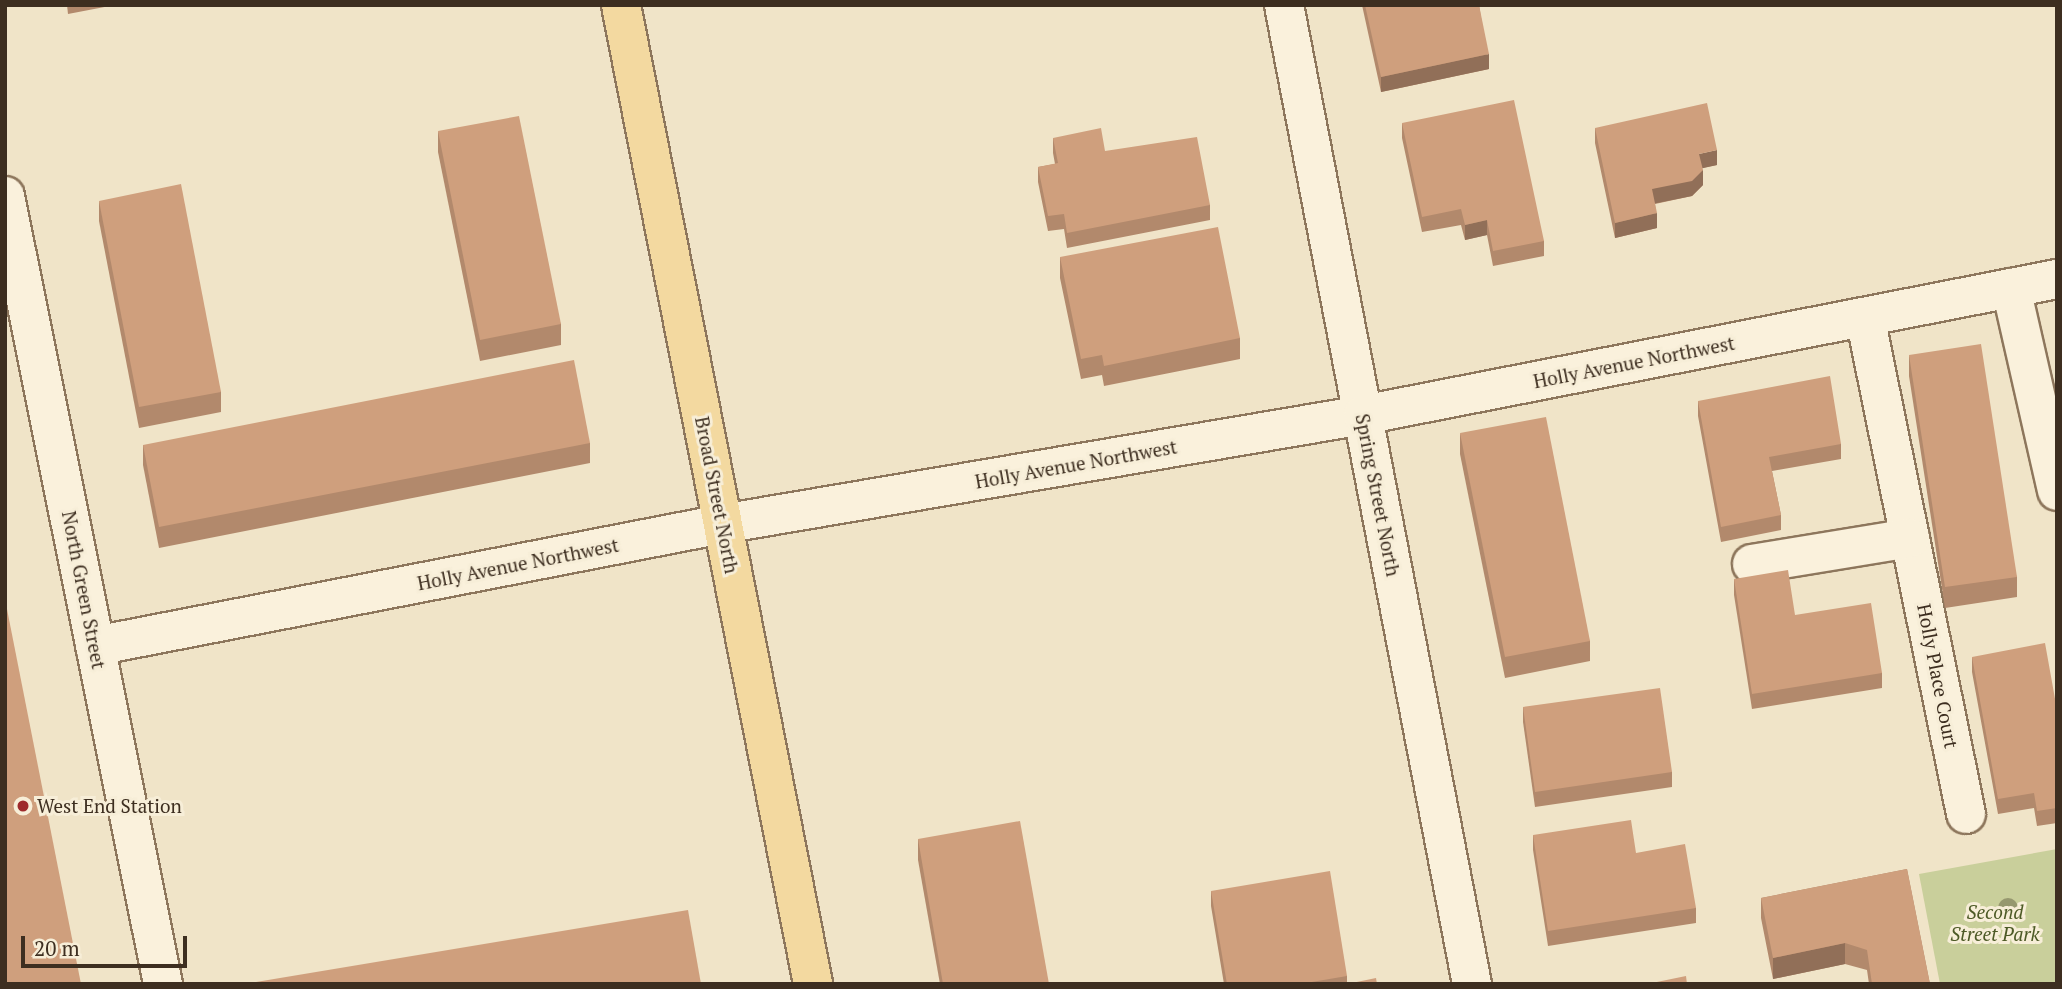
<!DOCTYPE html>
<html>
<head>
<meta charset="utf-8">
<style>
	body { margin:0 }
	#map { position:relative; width:2062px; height:989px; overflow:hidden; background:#f0e4c8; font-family:"PT Serif",serif }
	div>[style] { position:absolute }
	.green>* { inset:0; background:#c9cf9b }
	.roads { filter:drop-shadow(2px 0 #8d765c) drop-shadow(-2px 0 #8d765c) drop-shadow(0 2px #8d765c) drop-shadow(0 -2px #8d765c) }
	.minor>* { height:38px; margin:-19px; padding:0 19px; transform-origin:19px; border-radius:19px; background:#faf1dc }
	.major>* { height:38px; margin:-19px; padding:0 19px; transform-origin:19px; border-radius:19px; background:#f3d9a0 }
	.trees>* { width:20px; height:20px; margin:-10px; border-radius:50%; background:#96986f }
	.wall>* { inset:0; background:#b2896c }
	.shaded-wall>* { inset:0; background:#916f58 }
	.building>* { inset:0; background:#cf9f7d }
	.dots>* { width:19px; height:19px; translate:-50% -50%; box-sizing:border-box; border:4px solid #f7eed8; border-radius:50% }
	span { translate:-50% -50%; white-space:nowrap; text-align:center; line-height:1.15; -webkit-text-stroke:6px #f7eed8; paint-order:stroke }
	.street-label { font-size:19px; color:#3d2e20 }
	.poi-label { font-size:19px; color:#3d2e20 }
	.left { translate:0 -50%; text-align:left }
	.park-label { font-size:19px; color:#4d5a26; font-style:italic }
	.frame { position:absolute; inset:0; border:7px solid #3d2e20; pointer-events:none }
	.scale { position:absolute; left:21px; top:936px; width:166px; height:32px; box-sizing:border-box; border:4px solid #3d2e20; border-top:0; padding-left:9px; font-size:21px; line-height:24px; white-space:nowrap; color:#3d2e20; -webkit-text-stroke:5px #f7eed8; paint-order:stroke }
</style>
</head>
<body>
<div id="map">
	<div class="green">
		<div style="clip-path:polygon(2057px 849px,2057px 984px,1940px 984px,1919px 874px)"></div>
	</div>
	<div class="roads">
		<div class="minor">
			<div style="left:1284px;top:5px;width:997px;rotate:79.13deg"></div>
			<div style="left:5px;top:196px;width:804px;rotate:78.66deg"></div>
			<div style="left:2011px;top:288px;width:208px;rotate:77.2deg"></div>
			<div style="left:1865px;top:317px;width:507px;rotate:78.51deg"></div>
			<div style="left:1752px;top:564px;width:160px;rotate:-9.3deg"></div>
			<div style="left:95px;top:646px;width:639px;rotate:-11.01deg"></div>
			<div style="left:722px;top:524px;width:650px;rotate:-9.65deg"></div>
			<div style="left:1363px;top:415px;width:707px;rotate:-11.09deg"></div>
		</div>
		<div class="major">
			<div style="left:621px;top:5px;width:998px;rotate:78.9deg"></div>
		</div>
	</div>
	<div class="trees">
		<div style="left:2008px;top:908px"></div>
	</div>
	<div class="wall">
		<div style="clip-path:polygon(67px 5px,115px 5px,68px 14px)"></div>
		<div style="clip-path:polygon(1362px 5px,1479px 5px,1489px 69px,1381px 92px)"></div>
		<div style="clip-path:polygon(1402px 123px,1544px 241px,1544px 256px,1493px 266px,1487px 235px,1465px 240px,1461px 225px,1422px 232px,1402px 138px)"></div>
		<div style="clip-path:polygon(1595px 128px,1717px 165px,1702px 168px,1703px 185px,1692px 196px,1655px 204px,1657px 228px,1615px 238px,1595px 143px)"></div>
		<div style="clip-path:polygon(438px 131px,561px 324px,561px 345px,480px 361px,438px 152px)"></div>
		<div style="clip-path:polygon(1053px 138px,1105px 151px,1210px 205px,1210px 220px,1067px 248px,1064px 229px,1048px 231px,1038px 182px,1038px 167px,1055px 164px,1053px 153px)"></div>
		<div style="clip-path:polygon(99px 201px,221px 392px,221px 412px,139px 428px,99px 221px)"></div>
		<div style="clip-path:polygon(1060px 257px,1240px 338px,1240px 359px,1104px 386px,1102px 375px,1081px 379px,1060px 278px)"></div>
		<div style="clip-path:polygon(1909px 355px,2017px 577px,2017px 597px,1945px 608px,1909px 376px)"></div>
		<div style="clip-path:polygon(1698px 401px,1841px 444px,1841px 459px,1772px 471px,1781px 515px,1781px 530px,1721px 542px,1698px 416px)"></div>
		<div style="clip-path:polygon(1460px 433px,1590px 641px,1590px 661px,1505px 678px,1460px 454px)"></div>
		<div style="clip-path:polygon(590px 443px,590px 463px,159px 548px,143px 465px,143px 445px)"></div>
		<div style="clip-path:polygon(1734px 579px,1882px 673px,1882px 688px,1752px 709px,1734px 595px)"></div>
		<div style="clip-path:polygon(1972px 657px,2057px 710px,2057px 823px,2037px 826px,2034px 808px,1998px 814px,1972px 672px)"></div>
		<div style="clip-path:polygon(1523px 707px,1672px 772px,1672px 787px,1535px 807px,1523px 722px)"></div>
		<div style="clip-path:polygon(1533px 835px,1696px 908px,1696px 923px,1548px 946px,1533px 850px)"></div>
		<div style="clip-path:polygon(918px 839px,1049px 984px,940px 984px,918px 860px)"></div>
		<div style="clip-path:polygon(1907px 869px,1930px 984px,1869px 984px,1867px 970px,1845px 964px,1773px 979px,1761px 918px,1761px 898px)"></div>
		<div style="clip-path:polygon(1211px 891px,1347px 976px,1347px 984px,1377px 984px,1224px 984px,1211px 906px)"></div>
	</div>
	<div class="shaded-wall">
		<div style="clip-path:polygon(1489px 54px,1489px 69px,1381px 92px,1381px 77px)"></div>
		<div style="clip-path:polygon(1717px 150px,1717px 165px,1699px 169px,1699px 154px)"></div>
		<div style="clip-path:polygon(1703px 170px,1703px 185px,1692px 196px,1652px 204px,1652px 189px)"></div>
		<div style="clip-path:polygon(1657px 213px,1657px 228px,1615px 238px,1615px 223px)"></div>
		<div style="clip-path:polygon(1487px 220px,1487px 235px,1465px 240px,1465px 225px)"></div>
		<div style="clip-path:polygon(1845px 943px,1845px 964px,1773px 979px,1773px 958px)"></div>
	</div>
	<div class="building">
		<div style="clip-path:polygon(1365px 5px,1479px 5px,1489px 54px,1381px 77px)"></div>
		<div style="clip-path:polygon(1514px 100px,1544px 241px,1493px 251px,1487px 220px,1465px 225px,1461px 209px,1422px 217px,1402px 123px)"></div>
		<div style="clip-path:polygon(1707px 103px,1717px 150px,1699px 154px,1703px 170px,1692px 181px,1652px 189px,1657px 213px,1615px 223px,1595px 128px)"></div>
		<div style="clip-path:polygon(519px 116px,561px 324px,480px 340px,438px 131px)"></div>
		<div style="clip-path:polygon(1101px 128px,1105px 151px,1197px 137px,1210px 205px,1067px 233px,1064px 214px,1048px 216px,1038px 167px,1058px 163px,1053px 138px)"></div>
		<div style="clip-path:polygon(181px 184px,221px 392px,139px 407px,99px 201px)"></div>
		<div style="clip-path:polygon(1218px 227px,1240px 338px,1104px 366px,1102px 355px,1081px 359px,1060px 257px)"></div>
		<div style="clip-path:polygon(1981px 344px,2017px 577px,1945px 587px,1909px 355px)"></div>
		<div style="clip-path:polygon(574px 360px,590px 443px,159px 527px,143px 445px)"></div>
		<div style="clip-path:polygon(1830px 376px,1841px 444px,1769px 457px,1781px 515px,1721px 527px,1698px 401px)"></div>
		<div style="clip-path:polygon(1546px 417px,1590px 641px,1505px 657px,1460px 433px)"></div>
		<div style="clip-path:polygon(1788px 570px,1795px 615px,1871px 603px,1882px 673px,1752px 694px,1734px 579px)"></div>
		<div style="clip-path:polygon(5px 599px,81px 984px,5px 984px)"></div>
		<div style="clip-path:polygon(2045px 643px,2057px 710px,2057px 808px,2037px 811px,2034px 793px,1998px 799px,1972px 657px)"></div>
		<div style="clip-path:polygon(1660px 688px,1672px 772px,1535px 792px,1523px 707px)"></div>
		<div style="clip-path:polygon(1631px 820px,1636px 853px,1685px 844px,1696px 908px,1548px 931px,1533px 835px)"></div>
		<div style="clip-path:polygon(1020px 821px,1049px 984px,943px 984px,918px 839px)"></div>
		<div style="clip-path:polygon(1907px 869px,1930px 984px,1872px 984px,1867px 950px,1845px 943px,1773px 958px,1761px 898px)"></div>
		<div style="clip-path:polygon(1330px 871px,1347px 976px,1300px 984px,1227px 984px,1211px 891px)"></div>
		<div style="clip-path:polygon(688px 910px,701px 984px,244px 984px)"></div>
		<div style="clip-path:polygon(1686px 976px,1687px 984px,1647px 984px)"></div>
		<div style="clip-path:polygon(1376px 978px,1377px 984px,1347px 984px)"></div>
	</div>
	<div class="dots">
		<div style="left:23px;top:806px;background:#9e2a2b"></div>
	</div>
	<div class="street-label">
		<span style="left:1634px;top:362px;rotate:-11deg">Holly Avenue Northwest</span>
		<span style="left:1076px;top:464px;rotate:-10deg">Holly Avenue Northwest</span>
		<span style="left:717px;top:495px;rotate:79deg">Broad Street North</span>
		<span style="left:1378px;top:495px;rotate:79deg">Spring Street North</span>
		<span style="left:518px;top:564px;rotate:-11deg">Holly Avenue Northwest</span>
		<span style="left:84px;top:590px;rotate:79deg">North Green Street</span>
		<span style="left:1938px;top:676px;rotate:79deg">Holly Place Court</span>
	</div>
	<div class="poi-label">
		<span class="left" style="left:37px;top:806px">West End Station</span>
	</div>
	<div class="park-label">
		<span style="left:1995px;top:923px">Second<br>Street Park</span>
	</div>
	<div class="frame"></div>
	<div class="scale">20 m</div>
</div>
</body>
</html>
